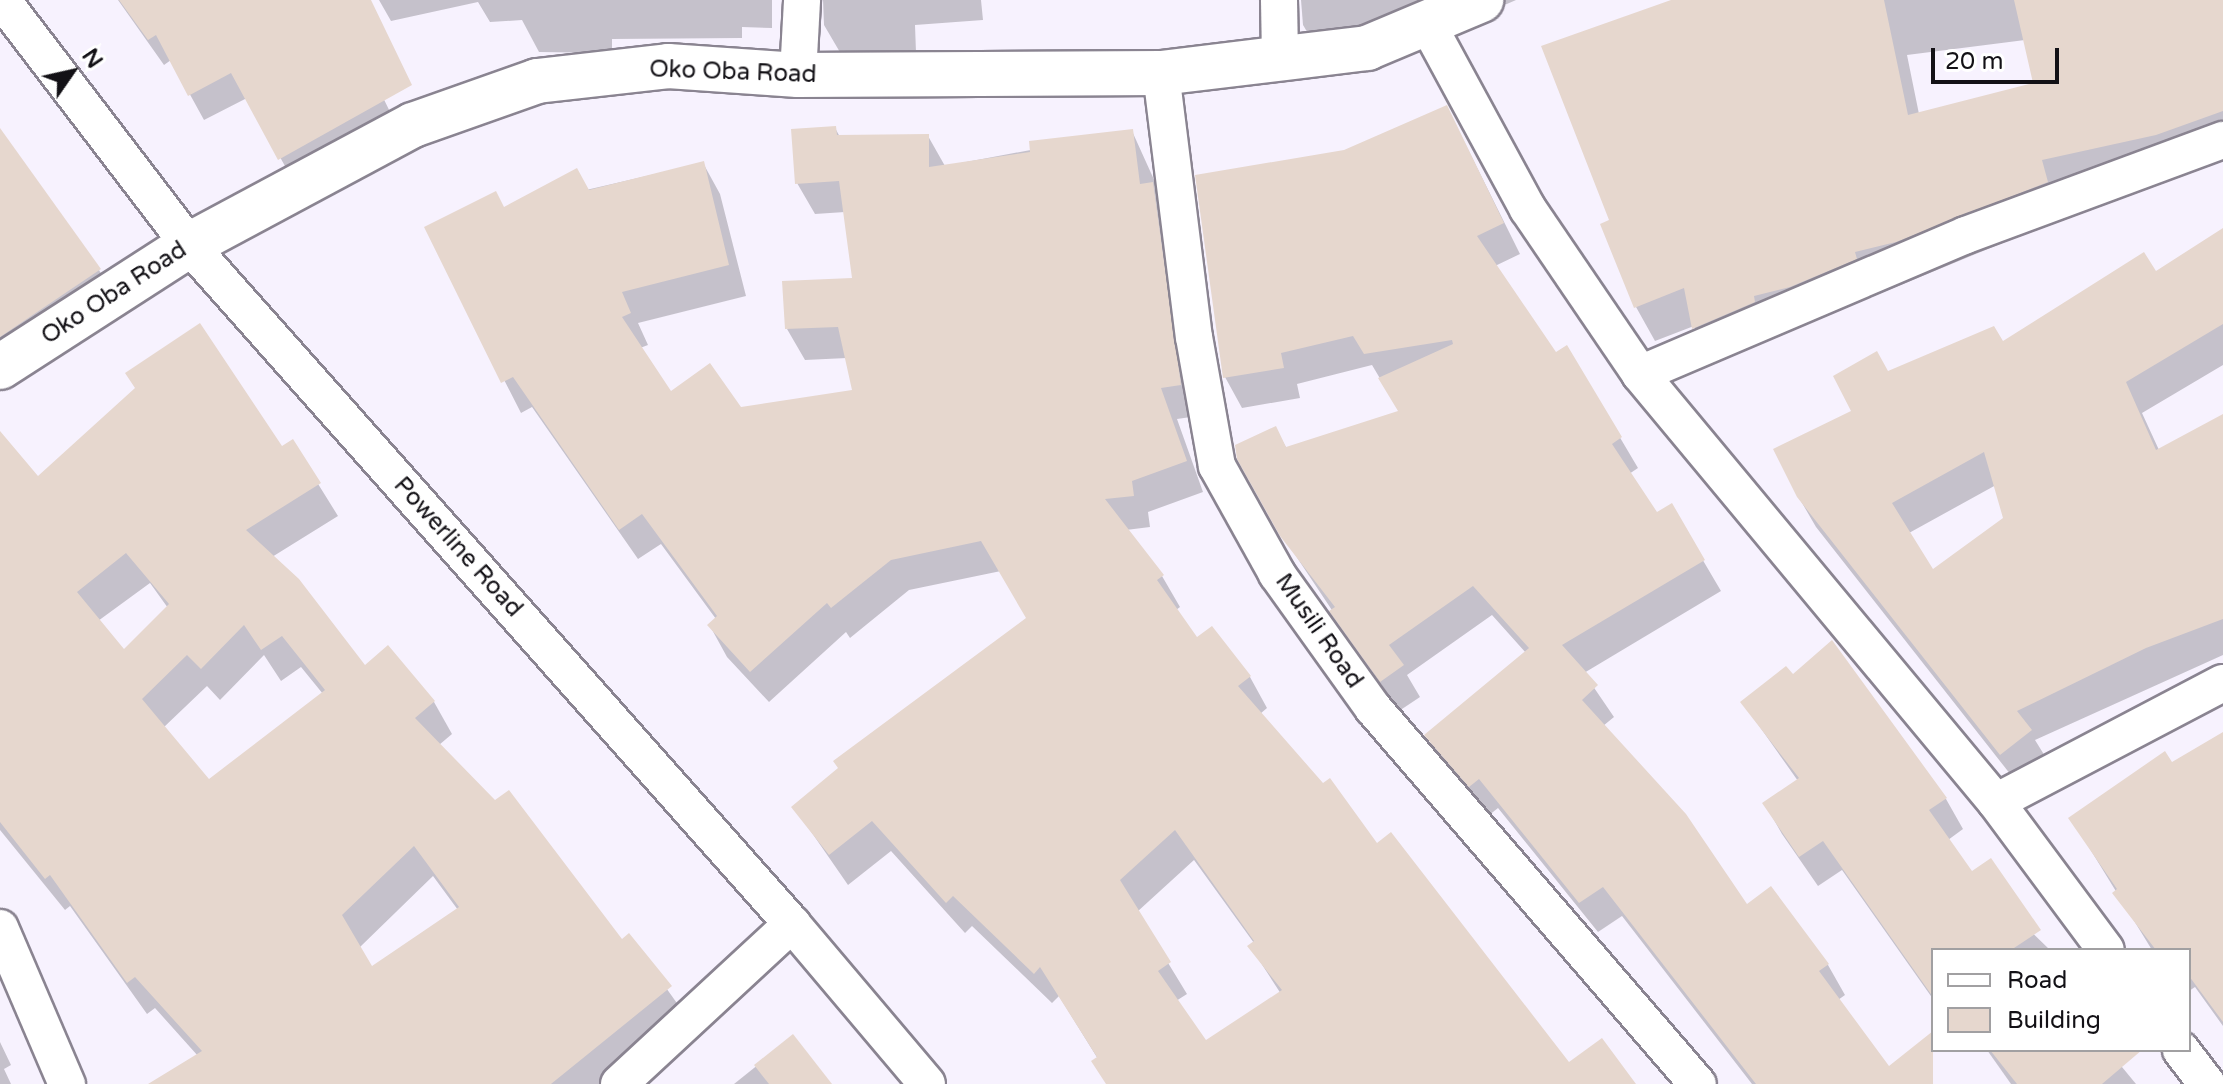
<!DOCTYPE html>
<html>
<head>
<meta charset="utf-8">
<style>
	body { margin:0 }
	#map { position:relative; width:2223px; height:1084px; overflow:hidden; background:#f7f2fe; font-family:"Varela Round",sans-serif }
	div>[style] { position:absolute }
	.shadow>* { inset:0; background:#0003 }
	.building>* { inset:0; background:#e6d7ce }
	.roads { filter:drop-shadow(2px 0 #8a8491) drop-shadow(-2px 0 #8a8491) drop-shadow(0 2px #8a8491) drop-shadow(0 -2px #8a8491) }
	.minor>* { height:36px; margin:-18px; padding:0 18px; transform-origin:18px; border-radius:18px; background:#fff }
	.tertiary>* { height:44px; margin:-22px; padding:0 22px; transform-origin:22px; border-radius:22px; background:#fff }
	span { translate:-50% -50%; white-space:nowrap; text-align:center; line-height:1.15; -webkit-text-stroke:8px #fff; paint-order:stroke }
	.street-label { font-size:24px; color:#131116 }
	.legend { position:absolute; left:1931px; top:948px; width:260px; height:104px; box-sizing:border-box; background:#fff; border:2px solid #a1a0a2; margin:0; padding:10px 14px; list-style:none; font-size:24px; color:#131116 }
	.legend li { display:flex; align-items:center; gap:16px; height:40px }
	.legend b { width:40px; border:2px solid #a1a0a2 }
	.north { position:absolute; left:32px; top:32px; width:80px; height:80px; -webkit-text-stroke:6px #fff; paint-order:stroke; rotate:56deg; font-size:22px; font-weight:700; line-height:32px; text-align:center; color:#131116 }
	.north::after { content:''; display:block; margin:auto; width:28px; height:36px; background:#131116; clip-path:polygon(50% 0,100% 100%,50% 72%,0 100%) }
	.scale { position:absolute; left:1931px; top:48px; width:128px; height:36px; box-sizing:border-box; border:4px solid #131116; border-top:0; padding-left:10px; font-size:24px; line-height:28px; white-space:nowrap; color:#131116; -webkit-text-stroke:6px #fff; paint-order:stroke }
</style>
</head>
<body>
<div id="map">
	<div class="shadow">
		<div style="clip-path:polygon(118px 0,335px 0,397px 126px,295px 184px,247px 98px,204px 120px,171px 60px,164px 65px)"></div>
		<div style="clip-path:polygon(379px 0,772px 0,772px 28px,742px 27px,742px 38px,612px 39px,612px 53px,539px 52px,522px 20px,490px 22px,478px 2px,391px 21px)"></div>
		<div style="clip-path:polygon(823px 0,981px 0,983px 20px,915px 25px,916px 52px,841px 54px,824px 25px)"></div>
		<div style="clip-path:polygon(1301px 0,1516px 0,1443px 32px,1324px 60px,1303px 25px)"></div>
		<div style="clip-path:polygon(evenodd,1676px 0,2223px 0,2223px 152px,1714px 362px,1694px 326px,1655px 341px,1636px 307px,1612px 221px,1676px 0,2025px 40px,2035px 84px,1919px 114px,1907px 55px,2025px 40px)"></div>
		<div style="clip-path:polygon(1447px 107px,1520px 254px,1495px 266px,1555px 355px,1567px 348px,1638px 468px,1629px 474px,1656px 515px,1671px 506px,1721px 591px,1584px 673px,1614px 717px,1603px 726px,1747px 907px,1770px 889px,1828px 965px,1845px 995px,1838px 1000px,1889px 1069px,1922px 1084px,1752px 1084px,1622px 916px,1598px 932px,1498px 808px,1488px 816px,1444px 765px,1426px 735px,1526px 653px,1492px 615px,1407px 675px,1420px 697px,1399px 711px,1282px 535px,1275px 428px,1287px 449px,1400px 412px,1372px 365px,1297px 384px,1300px 398px,1242px 408px,1225px 377px,1197px 176px,1344px 152px)"></div>
		<div style="clip-path:polygon(evenodd,835px 128px,840px 137px,928px 136px,945px 166px,1132px 131px,1170px 215px,1198px 416px,1177px 419px,1203px 492px,1148px 512px,1150px 527px,1126px 530px,1162px 576px,1180px 607px,1176px 610px,1197px 640px,1250px 677px,1267px 708px,1260px 714px,1569px 1065px,1634px 1084px,1107px 1084px,1098px 1059px,1059px 996px,1052px 1003px,972px 926px,965px 933px,891px 851px,848px 885px,794px 807px,1029px 618px,1001px 571px,909px 590px,850px 638px,846px 632px,769px 702px,727px 657px,710px 626px,716px 619px,661px 544px,638px 559px,532px 407px,521px 413px,426px 227px,703px 163px,720px 194px,746px 296px,638px 323px,648px 345px,640px 348px,670px 393px,740px 409px,854px 392px,847px 358px,805px 360px,787px 329px,854px 279px,845px 212px,815px 214px,797px 183px,835px 128px,1194px 860px,1254px 943px,1250px 946px,1281px 994px,1205px 1043px,1176px 1001px,1187px 994px,1137px 912px,1194px 860px)"></div>
		<div style="clip-path:polygon(0 166px,99px 270px,115px 298px,0 378px)"></div>
		<div style="clip-path:polygon(evenodd,2223px 230px,2223px 365px,2142px 413px,2159px 450px,2223px 416px,2223px 655px,2035px 740px,2048px 761px,2018px 784px,1816px 527px,1798px 496px,1854px 412px,1887px 373px,2003px 344px,2155px 274px,2223px 230px,1996px 485px,2006px 519px,1932px 572px,1909px 533px,1996px 485px)"></div>
		<div style="clip-path:polygon(evenodd,292px 442px,338px 516px,272px 557px,364px 668px,434px 702px,452px 734px,439px 745px,622px 942px,629px 936px,689px 1020px,609px 1084px,166px 1084px,198px 1056px,155px 1008px,147px 1014px,70px 906px,65px 910px,0 830px,0 466px,38px 479px,282px 449px,292px 442px,150px 583px,168px 608px,124px 652px,98px 621px,150px 583px,292px 442px,264px 655px,281px 681px,301px 667px,323px 694px,209px 782px,163px 728px,207px 686px,220px 700px,264px 655px,292px 442px,433px 876px,458px 910px,371px 969px,359px 948px,433px 876px)"></div>
		<div style="clip-path:polygon(1743px 703px,1946px 799px,1963px 829px,1948px 840px,1972px 874px,2050px 950px,1933px 950px,1933px 999px,1842px 870px,1818px 886px,1782px 834px,1765px 804px,1798px 781px)"></div>
		<div style="clip-path:polygon(2223px 737px,2223px 1026px,2195px 987px,2189px 991px,2189px 950px,2152px 950px,2071px 818px)"></div>
		<div style="clip-path:polygon(793px 1037px,830px 1084px,734px 1084px)"></div>
		<div style="clip-path:polygon(0 1042px,11px 1065px,4px 1069px,11px 1084px,0 1084px)"></div>
		<div style="clip-path:polygon(1987px 1050px,2108px 1050px,2136px 1084px,2011px 1084px)"></div>
	</div>
	<div class="building">
		<div style="clip-path:polygon(119px 0,371px 0,412px 85px,278px 160px,231px 73px,188px 96px,156px 35px,148px 40px)"></div>
		<div style="clip-path:polygon(1671px 0,1884px 0,1908px 115px,2033px 83px,2014px 0,2223px 0,2223px 111px,2156px 135px,2042px 160px,2048px 182px,1896px 242px,1855px 252px,1857px 259px,1790px 287px,1754px 296px,1755px 302px,1692px 329px,1684px 288px,1634px 308px,1600px 224px,1609px 220px,1541px 46px)"></div>
		<div style="clip-path:polygon(1447px 105px,1504px 223px,1477px 236px,1556px 352px,1567px 345px,1622px 437px,1612px 444px,1657px 512px,1672px 503px,1705px 560px,1562px 645px,1598px 685px,1582px 700px,1686px 814px,1747px 904px,1771px 886px,1829px 964px,1819px 971px,1889px 1066px,1933px 1031px,1933px 1084px,1756px 1084px,1603px 887px,1579px 903px,1479px 779px,1469px 787px,1424px 735px,1529px 648px,1473px 586px,1389px 645px,1404px 665px,1380px 682px,1329px 611px,1335px 607px,1280px 536px,1237px 459px,1235px 445px,1276px 426px,1286px 447px,1398px 411px,1378px 378px,1453px 344px,1452px 340px,1364px 354px,1353px 336px,1281px 353px,1284px 368px,1223px 378px,1195px 175px,1344px 150px)"></div>
		<div style="clip-path:polygon(evenodd,836px 126px,837px 135px,929px 134px,929px 167px,1030px 152px,1029px 141px,1133px 129px,1140px 184px,1153px 182px,1181px 385px,1161px 388px,1187px 461px,1132px 481px,1134px 496px,1105px 499px,1164px 575px,1157px 580px,1197px 637px,1212px 626px,1251px 676px,1238px 686px,1323px 783px,1330px 778px,1377px 843px,1391px 832px,1569px 1062px,1602px 1038px,1636px 1084px,1106px 1084px,1091px 1061px,1097px 1057px,1040px 967px,1034px 974px,953px 896px,946px 903px,872px 821px,829px 855px,791px 807px,838px 768px,833px 761px,1026px 618px,981px 541px,891px 560px,831px 608px,827px 603px,750px 672px,707px 625px,717px 616px,642px 514px,619px 530px,513px 377px,501px 383px,424px 227px,496px 191px,504px 207px,577px 168px,589px 190px,704px 161px,729px 265px,622px 292px,631px 313px,622px 317px,671px 391px,710px 363px,741px 407px,852px 390px,838px 327px,785px 329px,782px 281px,852px 278px,839px 181px,795px 184px,791px 129px,836px 126px,1175px 830px,1254px 941px,1247px 946px,1282px 990px,1206px 1040px,1158px 971px,1171px 962px,1120px 880px,1175px 830px)"></div>
		<div style="clip-path:polygon(0 128px,101px 269px,0 337px)"></div>
		<div style="clip-path:polygon(evenodd,2223px 228px,2223px 324px,2126px 382px,2156px 450px,2223px 414px,2223px 619px,2146px 648px,2017px 711px,2032px 730px,2000px 755px,1797px 497px,1773px 449px,1851px 411px,1833px 376px,1877px 351px,1888px 371px,1994px 326px,2003px 341px,2144px 252px,2156px 271px,2223px 228px,1984px 452px,2003px 518px,1933px 569px,1892px 503px,1984px 452px)"></div>
		<div style="clip-path:polygon(evenodd,200px 323px,282px 446px,293px 439px,321px 483px,246px 530px,299px 579px,365px 665px,388px 645px,435px 701px,415px 718px,495px 800px,509px 790px,622px 939px,629px 933px,672px 986px,551px 1084px,148px 1084px,202px 1051px,135px 977px,127px 983px,50px 875px,45px 879px,0 822px,0 431px,38px 476px,135px 388px,125px 373px,200px 323px,126px 553px,169px 604px,124px 649px,77px 592px,126px 553px,200px 323px,244px 625px,261px 650px,282px 636px,325px 690px,209px 779px,142px 699px,187px 655px,201px 669px,244px 625px,200px 323px,414px 846px,459px 907px,372px 966px,342px 915px,414px 846px)"></div>
		<div style="clip-path:polygon(1832px 640px,1947px 798px,1929px 810px,1972px 871px,1991px 858px,2041px 930px,2011px 950px,1933px 950px,1933px 997px,1823px 841px,1799px 857px,1762px 803px,1799px 778px,1740px 702px,1786px 666px,1793px 674px)"></div>
		<div style="clip-path:polygon(2223px 732px,2223px 1022px,2189px 976px,2189px 950px,2156px 950px,2112px 893px,2117px 889px,2068px 818px,2165px 751px,2172px 762px)"></div>
		<div style="clip-path:polygon(793px 1034px,832px 1084px,769px 1084px,754px 1065px)"></div>
		<div style="clip-path:polygon(1990px 1050px,2142px 1050px,2102px 1084px,2017px 1084px)"></div>
	</div>
	<div class="roads">
		<div class="minor">
			<div style="left:2px;top:0;width:308px;rotate:52.6deg"></div>
			<div style="left:189px;top:245px;width:908px;rotate:48.39deg"></div>
			<div style="left:792px;top:924px;width:209px;rotate:49.8deg"></div>
			<div style="left:1279px;top:0;width:60px;rotate:89deg"></div>
			<div style="left:1428px;top:25px;width:209px;rotate:61.5deg"></div>
			<div style="left:1528px;top:209px;width:199px;rotate:55.8deg"></div>
			<div style="left:1640px;top:374px;width:557px;rotate:50.25deg"></div>
			<div style="left:1996px;top:802px;width:184px;rotate:53.4deg"></div>
			<div style="left:1161px;top:73px;width:266px;rotate:82.9deg"></div>
			<div style="left:1194px;top:337px;width:131px;rotate:79.9deg"></div>
			<div style="left:1217px;top:466px;width:124px;rotate:60.9deg"></div>
			<div style="left:1277px;top:574px;width:165px;rotate:54.4deg"></div>
			<div style="left:1373px;top:708px;width:497px;rotate:49.2deg"></div>
			<div style="left:798px;top:75px;width:75px;rotate:-86.9deg"></div>
			<div style="left:1640px;top:374px;width:354px;rotate:-23.1deg"></div>
			<div style="left:1966px;top:235px;width:274px;rotate:-20.3deg"></div>
			<div style="left:1996px;top:802px;width:256px;rotate:-27.7deg"></div>
			<div style="left:0;top:928px;width:170px;rotate:66.8deg"></div>
			<div style="left:2181px;top:1050px;width:43px;rotate:52.6deg"></div>
			<div style="left:619px;top:1084px;width:236px;rotate:-42.8deg"></div>
		</div>
		<div class="tertiary">
			<div style="left:0;top:367px;width:225px;rotate:-32.8deg"></div>
			<div style="left:189px;top:245px;width:254px;rotate:-28.2deg"></div>
			<div style="left:413px;top:125px;width:132px;rotate:-19.5deg"></div>
			<div style="left:537px;top:81px;width:132px;rotate:-6.5deg"></div>
			<div style="left:668px;top:66px;width:130px;rotate:4deg"></div>
			<div style="left:798px;top:75px;width:363px;rotate:-0.3deg"></div>
			<div style="left:1161px;top:73px;width:208px;rotate:-6.9deg"></div>
			<div style="left:1367px;top:48px;width:124px;rotate:-22.8deg"></div>
		</div>
	</div>
	<div class="street-label">
		<span style="left:733px;top:72px;rotate:2deg">Oko Oba Road</span>
		<span style="left:114px;top:293px;rotate:-33deg">Oko Oba Road</span>
		<span style="left:458px;top:547px;rotate:48deg">Powerline Road</span>
		<span style="left:1319px;top:631px;rotate:55deg">Musili Road</span>
	</div>
	<ul class="legend">
	<li><b style="height:10px;background:#fff"></b>Road</li>
	<li><b style="height:22px;background:#e6d7ce"></b>Building</li>
	</ul>
	<div class="north">N</div>
	<div class="scale">20 m</div>
</div>
</body>
</html>
